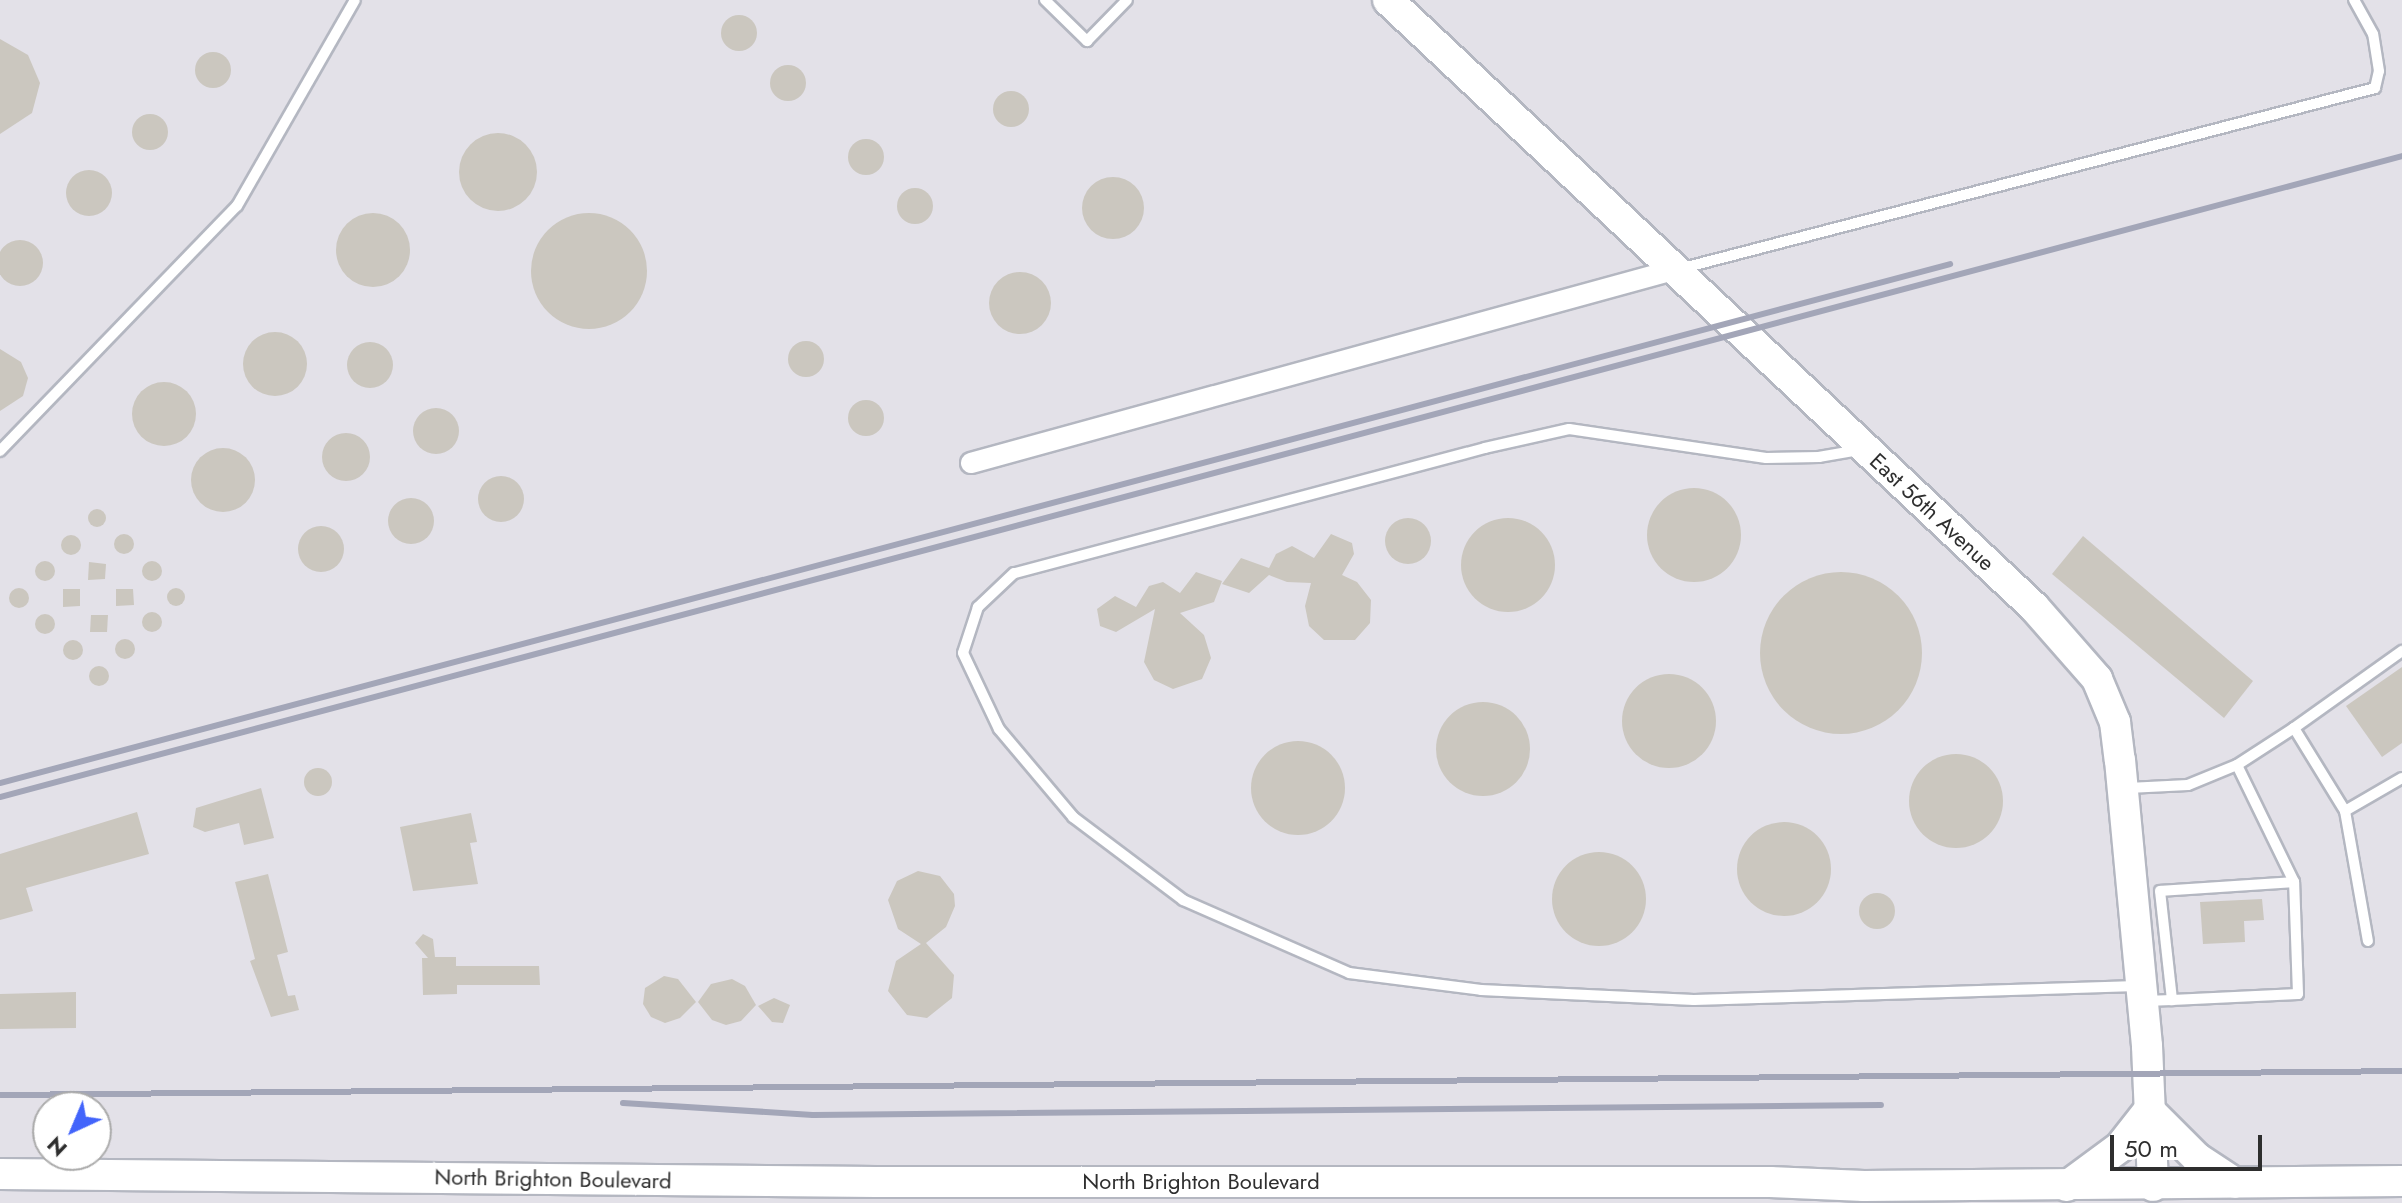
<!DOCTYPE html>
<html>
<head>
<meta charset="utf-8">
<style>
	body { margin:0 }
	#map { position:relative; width:2402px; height:1203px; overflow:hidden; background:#efe9e1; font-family:Jost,sans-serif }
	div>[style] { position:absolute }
	.industrial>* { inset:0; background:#e3e1e8 }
	.building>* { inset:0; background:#cbc7bf }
	.round { border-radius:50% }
	.roads { filter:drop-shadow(2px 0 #b4b7c1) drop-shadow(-2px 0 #b4b7c1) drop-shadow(0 2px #b4b7c1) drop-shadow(0 -2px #b4b7c1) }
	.service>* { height:10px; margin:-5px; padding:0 5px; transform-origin:5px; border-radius:5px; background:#fff }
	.minor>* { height:20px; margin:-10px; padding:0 10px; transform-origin:10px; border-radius:10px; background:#fff }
	.secondary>* { height:30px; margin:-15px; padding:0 15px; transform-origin:15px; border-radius:15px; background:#fff }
	.rail>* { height:6px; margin:-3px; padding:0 3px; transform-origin:3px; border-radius:3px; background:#a3a6b8 }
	span { translate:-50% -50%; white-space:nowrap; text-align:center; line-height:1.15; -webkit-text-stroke:6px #fff; paint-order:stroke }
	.street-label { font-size:22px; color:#2e2e2e }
	.north { position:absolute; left:32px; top:1091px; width:80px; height:80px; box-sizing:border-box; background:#fff; border:2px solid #ababab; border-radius:50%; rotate:224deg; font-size:22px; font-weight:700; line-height:32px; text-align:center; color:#2e2e2e }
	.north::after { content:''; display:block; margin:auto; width:28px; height:36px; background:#4264fb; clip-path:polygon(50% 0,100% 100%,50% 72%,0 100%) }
	.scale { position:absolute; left:2110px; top:1135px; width:152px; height:36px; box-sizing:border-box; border:4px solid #2e2e2e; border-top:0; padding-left:10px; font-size:24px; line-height:28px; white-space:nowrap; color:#2e2e2e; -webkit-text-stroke:6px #fff; paint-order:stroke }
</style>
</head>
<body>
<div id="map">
	<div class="industrial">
		<div style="clip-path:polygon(evenodd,0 0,2402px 0,2402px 1203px,0 1203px,0 0,48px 1107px,96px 1107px,96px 1155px,48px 1155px,48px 1107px)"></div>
	</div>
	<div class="building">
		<div class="round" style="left:721px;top:15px;width:36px;height:36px"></div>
		<div style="clip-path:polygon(0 39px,28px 55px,40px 83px,32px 113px,0 134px)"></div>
		<div class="round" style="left:195px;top:52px;width:36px;height:36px"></div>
		<div class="round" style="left:770px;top:65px;width:36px;height:36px"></div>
		<div class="round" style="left:993px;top:91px;width:36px;height:36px"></div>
		<div class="round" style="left:132px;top:114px;width:36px;height:36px"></div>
		<div class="round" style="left:459px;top:133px;width:78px;height:78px"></div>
		<div class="round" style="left:848px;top:139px;width:36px;height:36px"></div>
		<div class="round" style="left:66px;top:170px;width:46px;height:46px"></div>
		<div class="round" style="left:1082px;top:177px;width:62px;height:62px"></div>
		<div class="round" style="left:897px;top:188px;width:36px;height:36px"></div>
		<div class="round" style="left:531px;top:213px;width:116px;height:116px"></div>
		<div class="round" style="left:336px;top:213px;width:74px;height:74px"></div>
		<div class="round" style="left:-3px;top:240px;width:46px;height:46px"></div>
		<div class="round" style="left:989px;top:272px;width:62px;height:62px"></div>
		<div class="round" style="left:243px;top:332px;width:64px;height:64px"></div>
		<div class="round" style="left:788px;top:341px;width:36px;height:36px"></div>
		<div class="round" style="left:347px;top:342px;width:46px;height:46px"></div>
		<div style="clip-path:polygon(0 349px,21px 362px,28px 378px,23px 396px,0 411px)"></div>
		<div class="round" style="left:132px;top:382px;width:64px;height:64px"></div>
		<div class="round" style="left:848px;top:400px;width:36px;height:36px"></div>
		<div class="round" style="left:413px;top:408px;width:46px;height:46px"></div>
		<div class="round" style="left:322px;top:433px;width:48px;height:48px"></div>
		<div class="round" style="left:191px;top:448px;width:64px;height:64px"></div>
		<div class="round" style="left:478px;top:476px;width:46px;height:46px"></div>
		<div class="round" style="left:1647px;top:488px;width:94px;height:94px"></div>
		<div class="round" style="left:388px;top:498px;width:46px;height:46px"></div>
		<div class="round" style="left:88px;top:509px;width:18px;height:18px"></div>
		<div class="round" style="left:1385px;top:518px;width:46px;height:46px"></div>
		<div class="round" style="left:1461px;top:518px;width:94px;height:94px"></div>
		<div class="round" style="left:298px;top:526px;width:46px;height:46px"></div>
		<div style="clip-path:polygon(1331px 534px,1352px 543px,1354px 554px,1342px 575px,1357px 582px,1371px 600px,1370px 623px,1355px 640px,1324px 640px,1309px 626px,1305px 606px,1311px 583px,1287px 582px,1269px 575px,1249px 593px,1222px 584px,1241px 558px,1269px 568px,1276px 554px,1292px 546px,1314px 558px)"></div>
		<div class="round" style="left:114px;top:534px;width:20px;height:20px"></div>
		<div class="round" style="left:61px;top:535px;width:20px;height:20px"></div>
		<div style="clip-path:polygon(2083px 536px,2253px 681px,2224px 718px,2052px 574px)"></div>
		<div class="round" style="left:35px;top:561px;width:20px;height:20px"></div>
		<div class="round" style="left:142px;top:561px;width:20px;height:20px"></div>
		<div style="clip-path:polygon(89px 562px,106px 564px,105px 579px,88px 580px)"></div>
		<div style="clip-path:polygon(1196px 572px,1222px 581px,1214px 602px,1180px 613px,1204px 635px,1211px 658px,1202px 679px,1173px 689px,1154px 680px,1144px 662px,1155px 609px,1116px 632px,1100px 626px,1097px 609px,1115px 596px,1136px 607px,1149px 586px,1163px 582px,1180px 593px)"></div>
		<div class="round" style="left:1760px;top:572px;width:162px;height:162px"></div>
		<div class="round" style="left:167px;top:588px;width:18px;height:18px"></div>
		<div class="round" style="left:9px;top:588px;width:20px;height:20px"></div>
		<div style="clip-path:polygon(63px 589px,80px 589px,80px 606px,63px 607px)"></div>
		<div style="clip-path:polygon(116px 589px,133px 589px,134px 605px,116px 606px)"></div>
		<div class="round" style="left:142px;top:612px;width:20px;height:20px"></div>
		<div class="round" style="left:35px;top:614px;width:20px;height:20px"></div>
		<div style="clip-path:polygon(91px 615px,108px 615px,107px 632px,90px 632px)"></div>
		<div class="round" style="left:115px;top:639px;width:20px;height:20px"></div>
		<div class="round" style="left:63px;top:640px;width:20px;height:20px"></div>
		<div class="round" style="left:89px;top:666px;width:20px;height:20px"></div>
		<div style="clip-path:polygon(2402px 667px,2402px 743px,2382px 757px,2346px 706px)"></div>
		<div class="round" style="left:1622px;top:674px;width:94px;height:94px"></div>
		<div class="round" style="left:1436px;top:702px;width:94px;height:94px"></div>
		<div class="round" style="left:1251px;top:741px;width:94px;height:94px"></div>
		<div class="round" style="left:1909px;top:754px;width:94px;height:94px"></div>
		<div class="round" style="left:304px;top:768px;width:28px;height:28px"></div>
		<div style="clip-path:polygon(261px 788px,274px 838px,244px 845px,239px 823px,205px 832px,193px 827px,196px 808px)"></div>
		<div style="clip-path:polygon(137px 812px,149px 854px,26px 888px,33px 911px,0 920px,0 854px)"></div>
		<div style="clip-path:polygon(471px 813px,477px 842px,470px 843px,478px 884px,413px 891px,400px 827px)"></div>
		<div class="round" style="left:1737px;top:822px;width:94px;height:94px"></div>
		<div class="round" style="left:1552px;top:852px;width:94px;height:94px"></div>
		<div style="clip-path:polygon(918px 871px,940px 876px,954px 894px,955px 906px,946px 927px,926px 943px,954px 975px,952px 998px,927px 1018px,907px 1015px,888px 991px,896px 961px,921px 944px,898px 929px,888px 900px,897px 881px)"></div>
		<div style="clip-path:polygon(268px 874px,288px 952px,277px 955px,288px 996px,295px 995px,299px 1010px,271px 1017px,250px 961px,255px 959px,235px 882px)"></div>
		<div class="round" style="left:1859px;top:893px;width:36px;height:36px"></div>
		<div style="clip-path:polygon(2262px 899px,2264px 920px,2244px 921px,2245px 942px,2203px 944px,2200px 902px)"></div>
		<div style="clip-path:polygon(423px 934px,433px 939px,435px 957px,456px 957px,456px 966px,539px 966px,540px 985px,457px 985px,457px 994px,423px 995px,422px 958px,428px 958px,415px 943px)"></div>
		<div style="clip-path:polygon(664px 976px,678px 979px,696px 1002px,680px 1018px,665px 1023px,651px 1017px,643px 1004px,645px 988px)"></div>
		<div style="clip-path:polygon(732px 979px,745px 986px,756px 1005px,741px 1021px,726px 1025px,712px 1020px,698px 1002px,711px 984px)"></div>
		<div style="clip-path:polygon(76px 992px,76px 1028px,0 1029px,0 994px)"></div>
		<div style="clip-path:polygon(774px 998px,790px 1005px,783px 1023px,772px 1022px,758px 1006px)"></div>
	</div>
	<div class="roads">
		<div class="service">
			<div style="left:1045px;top:0;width:59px;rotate:44.3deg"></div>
			<div style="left:1087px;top:41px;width:57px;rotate:-45.7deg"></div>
			<div style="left:1683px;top:268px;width:715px;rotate:-14.58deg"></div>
			<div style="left:2375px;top:88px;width:17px;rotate:-77deg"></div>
			<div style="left:2379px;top:71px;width:37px;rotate:-99deg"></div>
			<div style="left:2373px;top:34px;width:39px;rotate:-119deg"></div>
			<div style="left:1859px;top:450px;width:41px;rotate:170.1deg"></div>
			<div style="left:1819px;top:457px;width:53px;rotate:178.9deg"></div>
			<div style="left:1766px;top:458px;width:199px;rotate:-171.6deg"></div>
			<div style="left:1569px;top:429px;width:86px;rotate:167.3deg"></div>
			<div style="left:1485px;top:448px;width:487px;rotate:165.1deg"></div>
			<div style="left:1014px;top:573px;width:50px;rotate:136.6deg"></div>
			<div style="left:978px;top:607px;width:48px;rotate:108.1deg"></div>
			<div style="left:963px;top:653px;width:84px;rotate:64.7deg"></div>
			<div style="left:999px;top:729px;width:115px;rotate:49.9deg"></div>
			<div style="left:1073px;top:817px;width:138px;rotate:37deg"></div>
			<div style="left:1183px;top:900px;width:181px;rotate:23.7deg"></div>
			<div style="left:1349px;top:973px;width:133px;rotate:7.3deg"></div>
			<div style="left:1481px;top:990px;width:213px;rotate:2.7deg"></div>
			<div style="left:1694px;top:1000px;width:443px;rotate:-1.8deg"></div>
			<div style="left:0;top:451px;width:341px;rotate:-46deg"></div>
			<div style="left:237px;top:206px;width:237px;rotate:-60.2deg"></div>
			<div style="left:2294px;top:728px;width:133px;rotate:-35.5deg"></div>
			<div style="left:2128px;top:788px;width:60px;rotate:-2.9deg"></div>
			<div style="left:2188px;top:785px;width:53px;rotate:-22.2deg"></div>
			<div style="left:2345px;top:811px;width:66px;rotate:-30.1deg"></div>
			<div style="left:2294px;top:882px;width:130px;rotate:-116deg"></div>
			<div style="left:2237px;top:765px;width:68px;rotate:-33deg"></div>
			<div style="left:2294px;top:728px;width:97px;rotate:58.4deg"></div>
			<div style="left:2345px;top:811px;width:132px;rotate:80deg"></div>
			<div style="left:2145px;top:1001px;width:27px;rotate:-2deg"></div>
			<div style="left:2172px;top:1000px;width:126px;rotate:-2.7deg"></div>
			<div style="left:2298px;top:994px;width:112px;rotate:-92deg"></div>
			<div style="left:2294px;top:882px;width:134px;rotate:176.2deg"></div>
			<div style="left:2160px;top:891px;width:110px;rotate:83.7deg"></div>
		</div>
		<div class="minor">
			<div style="left:971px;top:463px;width:728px;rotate:-15.37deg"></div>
		</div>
		<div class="secondary">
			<div style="left:1388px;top:0;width:886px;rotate:43.22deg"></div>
			<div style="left:2034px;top:607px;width:96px;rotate:48.8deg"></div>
			<div style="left:2097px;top:679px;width:47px;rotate:67.3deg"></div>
			<div style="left:2115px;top:722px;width:38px;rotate:83deg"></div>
			<div style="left:2120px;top:760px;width:287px;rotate:84.6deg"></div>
			<div style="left:2147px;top:1046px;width:140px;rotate:87.5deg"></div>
			<div style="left:2149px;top:1110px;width:68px;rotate:45deg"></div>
			<div style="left:2197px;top:1158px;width:45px;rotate:33.3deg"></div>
			<div style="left:0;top:1174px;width:876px;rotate:0.52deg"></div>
			<div style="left:876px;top:1182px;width:894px"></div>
			<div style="left:1770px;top:1182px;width:94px;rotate:2.4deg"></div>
			<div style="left:1864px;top:1186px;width:538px;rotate:-0.53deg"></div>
			<div style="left:2067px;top:1186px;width:66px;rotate:-36.3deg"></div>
			<div style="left:2120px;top:1147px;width:47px;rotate:-51.9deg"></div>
		</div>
	</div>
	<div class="rail">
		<div style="left:0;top:783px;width:2018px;rotate:-14.9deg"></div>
		<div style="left:0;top:797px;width:2486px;rotate:-14.94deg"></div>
		<div style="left:0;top:1095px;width:2402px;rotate:-0.57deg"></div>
		<div style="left:623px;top:1103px;width:190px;rotate:3.6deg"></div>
		<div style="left:813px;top:1115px;width:1068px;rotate:-0.54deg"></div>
	</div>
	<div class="street-label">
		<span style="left:1932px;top:512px;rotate:43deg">East 56th Avenue</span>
		<span style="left:553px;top:1179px;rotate:1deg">North Brighton Boulevard</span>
		<span style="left:1201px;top:1182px">North Brighton Boulevard</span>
	</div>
	<div class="north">N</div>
	<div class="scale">50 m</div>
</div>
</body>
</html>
